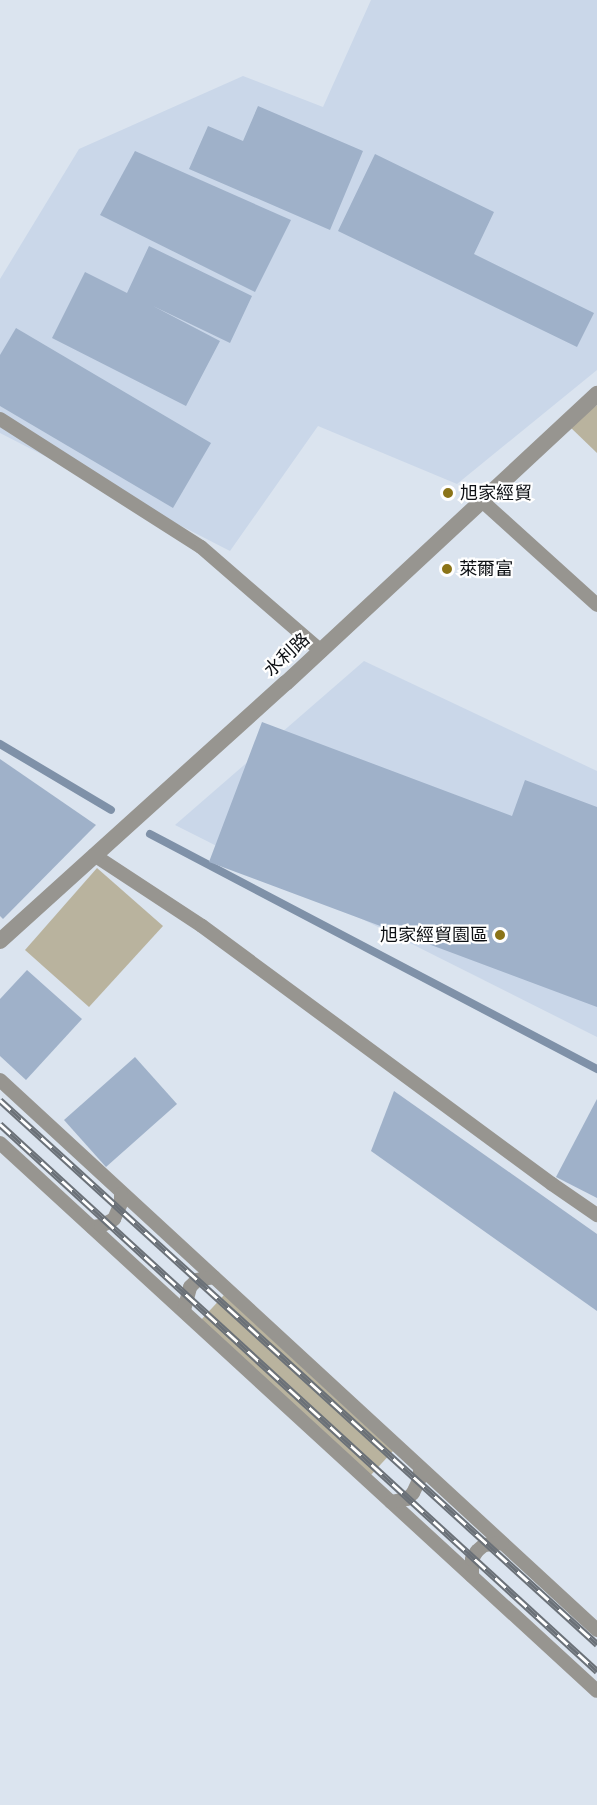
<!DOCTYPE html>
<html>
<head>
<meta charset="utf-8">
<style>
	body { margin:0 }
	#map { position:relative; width:597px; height:1805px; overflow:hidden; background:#dbe4ef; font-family:"Archivo Narrow","Noto Sans TC",sans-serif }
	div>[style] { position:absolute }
	.built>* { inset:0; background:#cad7e9 }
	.green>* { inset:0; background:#b9b39e }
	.stream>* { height:8px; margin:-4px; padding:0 4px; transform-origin:4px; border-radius:4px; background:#7f91a8 }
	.building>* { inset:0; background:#9fb1c9 }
	.service>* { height:14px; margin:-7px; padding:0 7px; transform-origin:7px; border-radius:7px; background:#979590 }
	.minor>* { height:16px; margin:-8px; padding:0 8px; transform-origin:8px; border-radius:8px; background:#979590 }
	.rail>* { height:7px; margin-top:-3.5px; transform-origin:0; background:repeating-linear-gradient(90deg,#fff 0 14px,#6b7178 0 28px); box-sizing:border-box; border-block:2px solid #6b7178 }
	.dots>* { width:16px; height:16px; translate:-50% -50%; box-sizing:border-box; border:3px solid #fff; border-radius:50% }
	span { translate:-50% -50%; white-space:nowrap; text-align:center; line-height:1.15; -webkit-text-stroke:4.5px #fff; paint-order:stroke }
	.poi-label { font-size:18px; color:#0d1014 }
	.left { translate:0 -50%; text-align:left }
	.right { translate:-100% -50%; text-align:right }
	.street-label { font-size:18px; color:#0d1014 }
</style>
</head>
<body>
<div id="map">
	<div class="built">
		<div style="clip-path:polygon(371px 0,597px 0,597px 370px,457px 484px,318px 426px,230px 551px,0 433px,0 279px,79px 149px,243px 76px,323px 107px)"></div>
		<div style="clip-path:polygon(364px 661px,597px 771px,597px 1037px,175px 825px)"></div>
	</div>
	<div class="green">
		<div style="clip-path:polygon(597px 405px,597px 453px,569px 426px)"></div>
		<div style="clip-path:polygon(97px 868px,163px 926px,89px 1007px,25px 950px)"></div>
		<div style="clip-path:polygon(224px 1295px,393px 1451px,370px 1476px,201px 1320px)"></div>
	</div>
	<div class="stream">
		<div style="left:0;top:744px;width:129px;rotate:30.7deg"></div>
		<div style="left:150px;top:834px;width:505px;rotate:27.73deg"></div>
	</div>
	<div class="building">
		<div style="clip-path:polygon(258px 106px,363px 151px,330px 230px,189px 169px,208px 126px,243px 141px)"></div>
		<div style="clip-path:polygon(135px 151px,291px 220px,255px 292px,100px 215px)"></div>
		<div style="clip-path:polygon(375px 154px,494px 212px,474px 254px,594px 313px,577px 347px,338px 231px)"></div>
		<div style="clip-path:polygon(149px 246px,252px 296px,230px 343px,153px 306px,220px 341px,186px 406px,52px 338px,85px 272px,127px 293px)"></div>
		<div style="clip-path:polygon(16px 328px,211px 443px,173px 508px,0 406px,0 355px)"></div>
		<div style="clip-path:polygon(262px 722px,512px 816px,525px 780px,597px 807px,597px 1007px,209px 862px)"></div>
		<div style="clip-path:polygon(0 759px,96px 825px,3px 919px,0 916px)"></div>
		<div style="clip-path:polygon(27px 970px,82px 1019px,26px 1080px,0 1056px,0 999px)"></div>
		<div style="clip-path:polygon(135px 1057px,177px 1104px,106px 1167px,64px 1120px)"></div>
		<div style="clip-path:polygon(394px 1091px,597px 1234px,597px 1311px,371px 1151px)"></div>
		<div style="clip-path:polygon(597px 1099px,597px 1198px,556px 1177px)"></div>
	</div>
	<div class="service">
		<div style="left:0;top:419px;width:238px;rotate:32.5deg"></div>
		<div style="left:201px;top:547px;width:159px;rotate:40.9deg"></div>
		<div style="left:482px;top:501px;width:155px;rotate:42.1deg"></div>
		<div style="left:94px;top:855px;width:129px;rotate:33.3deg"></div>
		<div style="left:202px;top:926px;width:435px;rotate:36.4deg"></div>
		<div style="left:552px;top:1184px;width:55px;rotate:34.6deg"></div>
		<div style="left:0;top:1080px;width:812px;rotate:42.65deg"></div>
		<div style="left:0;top:1143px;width:810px;rotate:42.55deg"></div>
		<div style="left:92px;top:1227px;width:9px;rotate:-6deg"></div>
		<div style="left:101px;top:1226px;width:15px;rotate:-28deg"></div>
		<div style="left:114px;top:1219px;width:17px;rotate:-66deg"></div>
		<div style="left:121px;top:1203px;width:9px;rotate:-90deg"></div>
		<div style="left:184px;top:1310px;width:24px;rotate:-75deg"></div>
		<div style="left:190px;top:1287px;width:10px;rotate:-45deg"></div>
		<div style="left:197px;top:1280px;width:17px;rotate:-10deg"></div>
		<div style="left:391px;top:1502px;width:16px;rotate:-11deg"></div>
		<div style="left:407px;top:1499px;width:8px;rotate:-45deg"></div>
		<div style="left:413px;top:1493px;width:17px;rotate:-65deg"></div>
		<div style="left:420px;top:1478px;width:10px;rotate:-90deg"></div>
		<div style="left:472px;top:1576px;width:17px;rotate:-90deg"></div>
		<div style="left:472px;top:1559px;width:9px;rotate:-58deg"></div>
		<div style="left:477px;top:1551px;width:9px;rotate:-41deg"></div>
		<div style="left:484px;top:1545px;width:18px;rotate:-6deg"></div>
	</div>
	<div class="minor">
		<div style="left:0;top:941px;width:385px;rotate:-42.1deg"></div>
		<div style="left:286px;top:683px;width:425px;rotate:-42.9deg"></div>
	</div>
	<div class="rail">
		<div style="left:0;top:1100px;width:808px;rotate:42.34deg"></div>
		<div style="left:0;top:1124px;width:810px;rotate:42.5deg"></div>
	</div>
	<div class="dots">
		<div style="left:448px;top:493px;background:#8b7418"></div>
		<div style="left:447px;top:569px;background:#8b7418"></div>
		<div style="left:500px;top:935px;background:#8b7418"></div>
	</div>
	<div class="poi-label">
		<span class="left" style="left:460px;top:493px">旭家經貿</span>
		<span class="left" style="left:459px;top:569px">萊爾富</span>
		<span class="right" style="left:488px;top:935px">旭家經貿園區</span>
	</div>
	<div class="street-label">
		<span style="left:287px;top:655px;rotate:-43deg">水利路</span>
	</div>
</div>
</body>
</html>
